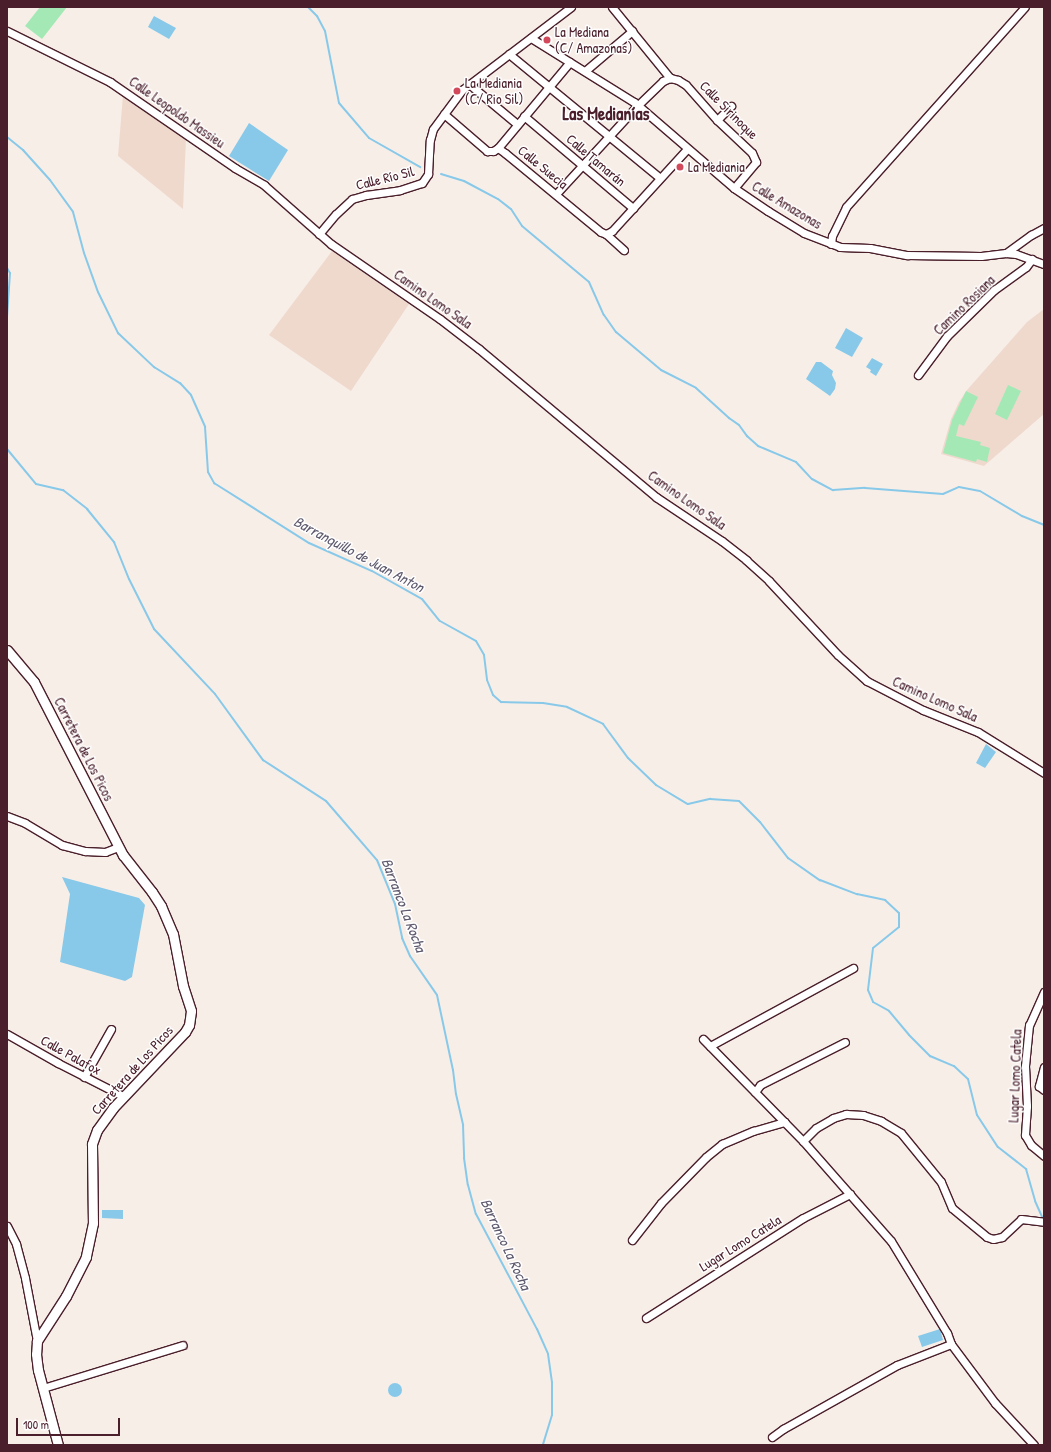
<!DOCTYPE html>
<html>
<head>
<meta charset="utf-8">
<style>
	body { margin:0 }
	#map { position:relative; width:1051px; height:1452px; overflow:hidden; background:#f8eee8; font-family:"Patrick Hand",sans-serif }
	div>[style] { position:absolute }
	.built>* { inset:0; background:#efd9cd }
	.green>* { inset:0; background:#a4e9b5 }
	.water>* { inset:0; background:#88c9e9 }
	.round { border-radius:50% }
	.stream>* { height:2px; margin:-1px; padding:0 1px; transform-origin:1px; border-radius:1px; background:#88c9e9 }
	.roads { filter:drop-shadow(1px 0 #4a1f2b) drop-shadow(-1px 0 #4a1f2b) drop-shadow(0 1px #4a1f2b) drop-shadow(0 -1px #4a1f2b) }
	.minor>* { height:7px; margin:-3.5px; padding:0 3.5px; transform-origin:3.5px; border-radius:3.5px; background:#fff }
	.secondary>* { height:9px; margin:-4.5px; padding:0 4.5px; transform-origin:4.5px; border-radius:4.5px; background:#fff }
	.dots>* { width:11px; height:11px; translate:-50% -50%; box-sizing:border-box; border:2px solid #fff; border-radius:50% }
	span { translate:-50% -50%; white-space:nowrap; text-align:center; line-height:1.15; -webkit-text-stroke:3px #fff; paint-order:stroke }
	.poi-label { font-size:14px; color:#4a1f2b }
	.left { translate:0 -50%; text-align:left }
	.street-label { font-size:14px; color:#4a1f2b }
	.water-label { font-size:15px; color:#605a6e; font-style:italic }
	.district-label { font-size:18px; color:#4a1f2b; font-weight:700 }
	.frame { position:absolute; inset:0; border:8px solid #4a1f2b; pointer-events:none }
	.scale { position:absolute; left:16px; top:1418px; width:104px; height:18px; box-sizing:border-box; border:2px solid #4a1f2b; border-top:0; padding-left:5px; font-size:12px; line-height:14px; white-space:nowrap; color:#4a1f2b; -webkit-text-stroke:3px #fff; paint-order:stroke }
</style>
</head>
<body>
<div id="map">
	<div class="built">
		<div style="clip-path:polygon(123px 95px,186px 138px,183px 209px,118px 156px)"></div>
		<div style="clip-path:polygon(332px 251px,409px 304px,351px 391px,269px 335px)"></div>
		<div style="clip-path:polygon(1044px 309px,1044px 414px,984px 466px,941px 454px,951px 419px,959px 402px,967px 390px,1027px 322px)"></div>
	</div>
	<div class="green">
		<div style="clip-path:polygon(40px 7px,67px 7px,42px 39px,25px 26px)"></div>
		<div style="clip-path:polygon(1008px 385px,1021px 391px,1007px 420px,995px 414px)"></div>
		<div style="clip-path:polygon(966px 391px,978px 397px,964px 426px,959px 424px,956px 436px,981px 442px,980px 445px,990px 448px,987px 462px,977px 459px,976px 462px,943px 453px,952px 420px)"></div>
	</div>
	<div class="water">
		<div style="clip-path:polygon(154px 16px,176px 28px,169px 39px,148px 27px)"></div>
		<div style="clip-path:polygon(249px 123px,288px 150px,269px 181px,229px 156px)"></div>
		<div style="clip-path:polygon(846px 328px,863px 338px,852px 357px,835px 348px)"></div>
		<div style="clip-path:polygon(872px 358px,883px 364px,876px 376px,870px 372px,871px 370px,866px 367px)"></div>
		<div style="clip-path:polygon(816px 362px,821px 362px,833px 371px,832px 375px,836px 383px,835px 389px,830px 396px,806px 379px)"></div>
		<div style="clip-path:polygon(986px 744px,996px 752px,985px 768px,976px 763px)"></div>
		<div style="clip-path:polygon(62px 877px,139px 898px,145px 905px,132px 977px,125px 981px,60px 962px,70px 894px)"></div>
		<div style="clip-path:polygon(102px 1210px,123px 1210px,123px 1219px,102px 1218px)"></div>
		<div style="clip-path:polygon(940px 1329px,943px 1340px,922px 1347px,918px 1336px)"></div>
		<div class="round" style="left:388px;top:1383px;width:14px;height:14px"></div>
	</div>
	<div class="stream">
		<div style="left:308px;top:7px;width:13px;rotate:45deg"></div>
		<div style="left:317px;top:16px;width:17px;rotate:62deg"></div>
		<div style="left:325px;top:31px;width:73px;rotate:79deg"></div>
		<div style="left:339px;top:103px;width:46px;rotate:49.4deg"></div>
		<div style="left:369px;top:138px;width:59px;rotate:29.6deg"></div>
		<div style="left:7px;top:137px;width:21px;rotate:39deg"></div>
		<div style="left:23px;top:150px;width:40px;rotate:48deg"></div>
		<div style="left:50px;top:180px;width:39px;rotate:54deg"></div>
		<div style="left:73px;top:212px;width:42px;rotate:75deg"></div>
		<div style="left:84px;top:253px;width:41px;rotate:70.3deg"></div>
		<div style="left:98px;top:292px;width:46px;rotate:64deg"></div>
		<div style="left:118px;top:333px;width:50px;rotate:43.4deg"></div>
		<div style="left:154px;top:367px;width:31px;rotate:32deg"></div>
		<div style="left:180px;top:383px;width:16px;rotate:47deg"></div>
		<div style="left:191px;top:395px;width:35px;rotate:66deg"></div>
		<div style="left:205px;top:427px;width:45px;rotate:86.2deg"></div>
		<div style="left:208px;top:472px;width:13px;rotate:61deg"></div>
		<div style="left:214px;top:483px;width:112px;rotate:32.3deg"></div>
		<div style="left:309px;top:543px;width:69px;rotate:24deg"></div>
		<div style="left:372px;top:571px;width:57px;rotate:29.2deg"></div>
		<div style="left:422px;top:599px;width:28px;rotate:51deg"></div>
		<div style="left:440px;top:621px;width:41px;rotate:29.1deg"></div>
		<div style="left:476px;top:641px;width:16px;rotate:60deg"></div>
		<div style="left:484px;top:655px;width:25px;rotate:83deg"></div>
		<div style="left:487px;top:680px;width:16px;rotate:68deg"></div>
		<div style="left:493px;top:695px;width:11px;rotate:41deg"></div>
		<div style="left:501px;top:702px;width:42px;rotate:1.4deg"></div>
		<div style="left:543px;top:703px;width:24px;rotate:9deg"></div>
		<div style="left:567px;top:707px;width:40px;rotate:25deg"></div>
		<div style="left:603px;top:724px;width:42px;rotate:53.7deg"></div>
		<div style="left:628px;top:758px;width:39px;rotate:44deg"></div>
		<div style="left:656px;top:785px;width:37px;rotate:31deg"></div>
		<div style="left:688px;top:804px;width:23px;rotate:-13deg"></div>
		<div style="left:710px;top:799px;width:29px;rotate:4deg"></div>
		<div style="left:739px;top:801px;width:30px;rotate:45deg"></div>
		<div style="left:760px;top:822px;width:46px;rotate:52.1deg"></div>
		<div style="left:788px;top:858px;width:39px;rotate:35deg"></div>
		<div style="left:820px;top:880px;width:40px;rotate:21deg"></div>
		<div style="left:857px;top:894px;width:29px;rotate:12deg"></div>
		<div style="left:885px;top:900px;width:19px;rotate:43deg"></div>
		<div style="left:899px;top:913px;width:14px;rotate:90deg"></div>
		<div style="left:899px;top:927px;width:33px;rotate:141deg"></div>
		<div style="left:873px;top:948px;width:42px;rotate:96.8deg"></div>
		<div style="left:868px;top:990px;width:13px;rotate:67deg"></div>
		<div style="left:873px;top:1002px;width:18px;rotate:29deg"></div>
		<div style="left:889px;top:1011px;width:31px;rotate:50deg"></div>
		<div style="left:909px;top:1035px;width:30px;rotate:45deg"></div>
		<div style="left:930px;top:1056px;width:26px;rotate:23deg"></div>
		<div style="left:954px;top:1066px;width:19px;rotate:43deg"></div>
		<div style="left:968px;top:1079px;width:37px;rotate:76deg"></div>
		<div style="left:977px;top:1115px;width:38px;rotate:57deg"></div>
		<div style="left:998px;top:1147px;width:36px;rotate:38deg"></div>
		<div style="left:1026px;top:1169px;width:33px;rotate:74deg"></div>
		<div style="left:1035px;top:1201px;width:20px;rotate:66deg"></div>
		<div style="left:441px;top:174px;width:24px;rotate:17deg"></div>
		<div style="left:464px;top:181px;width:38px;rotate:28deg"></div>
		<div style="left:498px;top:199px;width:16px;rotate:38deg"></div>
		<div style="left:511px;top:209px;width:20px;rotate:57deg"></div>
		<div style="left:522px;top:226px;width:87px;rotate:39.9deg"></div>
		<div style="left:589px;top:282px;width:36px;rotate:66deg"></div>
		<div style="left:604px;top:315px;width:21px;rotate:55deg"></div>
		<div style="left:616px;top:332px;width:59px;rotate:40.2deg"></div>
		<div style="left:661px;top:370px;width:39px;rotate:27deg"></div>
		<div style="left:696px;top:388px;width:45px;rotate:42.3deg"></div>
		<div style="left:729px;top:418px;width:12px;rotate:35deg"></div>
		<div style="left:739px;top:425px;width:14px;rotate:54deg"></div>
		<div style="left:747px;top:436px;width:15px;rotate:42deg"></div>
		<div style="left:758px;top:446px;width:41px;rotate:22.8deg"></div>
		<div style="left:796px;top:462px;width:23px;rotate:47deg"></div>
		<div style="left:812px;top:479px;width:24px;rotate:28deg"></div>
		<div style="left:833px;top:490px;width:32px;rotate:-4deg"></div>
		<div style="left:865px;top:488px;width:78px;rotate:4.4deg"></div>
		<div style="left:943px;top:494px;width:17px;rotate:-24deg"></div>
		<div style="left:959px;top:487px;width:21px;rotate:11deg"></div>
		<div style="left:980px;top:491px;width:49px;rotate:30.8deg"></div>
		<div style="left:1022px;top:516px;width:24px;rotate:22deg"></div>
		<div style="left:7px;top:268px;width:6px;rotate:59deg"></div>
		<div style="left:10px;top:273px;width:44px;rotate:93.9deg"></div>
		<div style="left:7px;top:449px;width:45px;rotate:50.4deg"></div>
		<div style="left:36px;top:484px;width:28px;rotate:13deg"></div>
		<div style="left:63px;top:490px;width:31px;rotate:38deg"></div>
		<div style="left:87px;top:509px;width:43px;rotate:50.7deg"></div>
		<div style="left:114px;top:542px;width:40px;rotate:68deg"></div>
		<div style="left:129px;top:579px;width:56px;rotate:63.4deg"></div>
		<div style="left:154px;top:629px;width:89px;rotate:46.8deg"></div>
		<div style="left:215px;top:694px;width:82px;rotate:54deg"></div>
		<div style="left:263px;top:760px;width:75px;rotate:33.1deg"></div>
		<div style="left:326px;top:801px;width:78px;rotate:49.2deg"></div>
		<div style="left:377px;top:860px;width:48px;rotate:67.8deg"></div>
		<div style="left:395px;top:904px;width:35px;rotate:78deg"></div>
		<div style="left:402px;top:938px;width:20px;rotate:66deg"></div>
		<div style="left:410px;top:956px;width:47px;rotate:55.3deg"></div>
		<div style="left:437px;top:995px;width:77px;rotate:78deg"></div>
		<div style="left:453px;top:1070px;width:24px;rotate:83deg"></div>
		<div style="left:456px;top:1094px;width:32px;rotate:77deg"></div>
		<div style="left:463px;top:1125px;width:33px;rotate:88deg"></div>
		<div style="left:464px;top:1158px;width:27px;rotate:82deg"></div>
		<div style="left:468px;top:1185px;width:30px;rotate:75deg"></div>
		<div style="left:476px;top:1214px;width:130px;rotate:62.1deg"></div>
		<div style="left:537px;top:1329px;width:27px;rotate:66deg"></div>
		<div style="left:548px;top:1354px;width:28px;rotate:82deg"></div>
		<div style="left:552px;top:1382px;width:33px;rotate:90deg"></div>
		<div style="left:552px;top:1415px;width:31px;rotate:107deg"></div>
	</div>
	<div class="roads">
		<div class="minor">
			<div style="left:612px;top:7px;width:92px;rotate:50.8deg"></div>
			<div style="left:7px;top:31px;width:115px;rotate:26.3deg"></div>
			<div style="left:110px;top:82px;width:152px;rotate:34.5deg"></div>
			<div style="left:235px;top:168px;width:34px;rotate:30deg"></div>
			<div style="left:264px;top:185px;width:89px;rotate:41.4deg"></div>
			<div style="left:331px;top:244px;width:132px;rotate:34.5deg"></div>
			<div style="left:440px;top:319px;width:49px;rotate:37.6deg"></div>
			<div style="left:479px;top:349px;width:231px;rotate:39.9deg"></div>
			<div style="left:656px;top:497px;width:79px;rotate:33.7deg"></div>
			<div style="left:722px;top:541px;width:31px;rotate:38deg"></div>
			<div style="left:746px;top:560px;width:31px;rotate:42deg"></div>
			<div style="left:769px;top:581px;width:101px;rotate:47deg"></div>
			<div style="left:838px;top:655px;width:39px;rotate:42deg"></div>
			<div style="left:867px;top:681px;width:63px;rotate:27.4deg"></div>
			<div style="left:923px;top:710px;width:59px;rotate:21.8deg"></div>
			<div style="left:978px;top:732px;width:78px;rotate:31.8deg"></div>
			<div style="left:531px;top:38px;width:121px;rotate:31.9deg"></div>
			<div style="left:634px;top:102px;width:132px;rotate:40.7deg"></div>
			<div style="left:734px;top:188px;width:41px;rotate:34.1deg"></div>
			<div style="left:768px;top:211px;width:42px;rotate:31.4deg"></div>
			<div style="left:804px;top:233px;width:39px;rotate:21deg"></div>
			<div style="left:840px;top:247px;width:30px;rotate:2deg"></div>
			<div style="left:870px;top:248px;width:38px;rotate:11deg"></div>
			<div style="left:907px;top:255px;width:74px;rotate:0.8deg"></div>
			<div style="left:981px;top:256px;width:25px;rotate:-7deg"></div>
			<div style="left:1006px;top:253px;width:10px;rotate:6deg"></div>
			<div style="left:1016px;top:254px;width:30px;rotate:20deg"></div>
			<div style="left:509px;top:54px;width:195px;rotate:39.4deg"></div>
			<div style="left:585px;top:71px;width:62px;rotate:-40.4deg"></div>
			<div style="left:670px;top:78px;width:8px;rotate:14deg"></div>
			<div style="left:678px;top:80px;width:9px;rotate:32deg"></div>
			<div style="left:686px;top:85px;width:47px;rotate:48.5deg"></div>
			<div style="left:717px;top:120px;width:48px;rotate:43.3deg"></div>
			<div style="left:752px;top:153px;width:10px;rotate:66deg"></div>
			<div style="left:756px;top:162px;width:34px;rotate:130deg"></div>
			<div style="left:469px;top:84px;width:62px;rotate:39.8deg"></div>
			<div style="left:444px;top:114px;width:57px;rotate:40.7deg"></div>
			<div style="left:487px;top:151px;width:6px"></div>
			<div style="left:493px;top:151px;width:6px;rotate:-31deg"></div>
			<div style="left:498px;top:148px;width:9px;rotate:36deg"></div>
			<div style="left:505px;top:153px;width:124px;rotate:39.5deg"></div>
			<div style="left:601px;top:232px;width:5px;rotate:22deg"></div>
			<div style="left:606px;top:234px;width:24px;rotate:42deg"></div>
			<div style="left:524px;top:116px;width:143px;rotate:40.2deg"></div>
			<div style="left:717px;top:120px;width:20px;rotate:-45deg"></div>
			<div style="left:498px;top:148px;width:112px;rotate:-50.1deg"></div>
			<div style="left:556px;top:194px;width:120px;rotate:-47.4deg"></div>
			<div style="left:637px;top:106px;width:36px;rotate:-44deg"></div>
			<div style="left:663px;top:81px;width:8px;rotate:-23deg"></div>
			<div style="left:319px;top:234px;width:26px;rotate:-50deg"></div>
			<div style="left:336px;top:214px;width:22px;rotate:-43deg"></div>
			<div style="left:352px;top:199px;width:15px;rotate:-16deg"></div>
			<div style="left:366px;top:195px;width:34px;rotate:-8deg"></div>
			<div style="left:400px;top:190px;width:23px;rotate:-18deg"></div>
			<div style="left:422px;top:183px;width:11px;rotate:-56deg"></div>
			<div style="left:428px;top:174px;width:34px;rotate:-87deg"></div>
			<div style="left:430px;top:140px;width:11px;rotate:-75deg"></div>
			<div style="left:433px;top:129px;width:49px;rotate:-53.4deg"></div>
			<div style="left:462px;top:90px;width:137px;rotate:-37.3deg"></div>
			<div style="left:606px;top:234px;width:7px;rotate:-27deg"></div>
			<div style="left:612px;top:231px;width:111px;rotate:-47.6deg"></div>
			<div style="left:831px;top:244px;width:8px;rotate:-83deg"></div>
			<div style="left:832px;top:236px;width:32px;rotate:-64deg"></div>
			<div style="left:846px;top:207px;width:268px;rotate:-48.2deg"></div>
			<div style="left:1006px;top:253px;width:31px;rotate:-36deg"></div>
			<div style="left:1031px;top:235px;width:15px;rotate:-28deg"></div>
			<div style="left:918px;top:375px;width:49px;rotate:-53.4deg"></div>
			<div style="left:947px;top:336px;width:66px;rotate:-44.4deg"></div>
			<div style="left:994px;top:290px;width:39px;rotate:-36deg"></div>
			<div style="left:1026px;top:267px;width:10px;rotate:-53deg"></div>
			<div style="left:7px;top:816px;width:19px;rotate:21deg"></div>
			<div style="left:25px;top:823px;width:43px;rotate:30.7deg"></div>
			<div style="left:62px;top:845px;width:24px;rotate:15deg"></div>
			<div style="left:85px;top:851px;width:20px;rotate:3deg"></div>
			<div style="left:105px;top:852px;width:14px;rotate:-21deg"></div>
			<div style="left:1044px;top:992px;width:36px;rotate:114deg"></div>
			<div style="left:1029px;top:1025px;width:41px;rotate:95.6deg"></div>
			<div style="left:1025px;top:1066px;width:40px;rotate:87.1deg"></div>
			<div style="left:1027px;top:1106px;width:29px;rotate:94deg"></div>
			<div style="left:1025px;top:1135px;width:12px;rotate:59deg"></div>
			<div style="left:1031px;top:1145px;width:17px;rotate:40deg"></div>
			<div style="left:7px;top:1034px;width:59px;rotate:29.6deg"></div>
			<div style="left:58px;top:1063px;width:73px;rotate:26.9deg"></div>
			<div style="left:703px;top:1039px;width:143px;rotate:45.6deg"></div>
			<div style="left:803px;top:1141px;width:133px;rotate:48.7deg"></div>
			<div style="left:891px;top:1241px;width:108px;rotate:58.7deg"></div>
			<div style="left:947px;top:1333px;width:12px;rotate:70deg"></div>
			<div style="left:951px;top:1344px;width:74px;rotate:53.3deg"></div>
			<div style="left:995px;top:1403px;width:57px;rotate:47.1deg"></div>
			<div style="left:710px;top:1046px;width:163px;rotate:-28.6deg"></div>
			<div style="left:1044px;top:1067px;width:20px;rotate:105deg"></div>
			<div style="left:1039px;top:1086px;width:6px;rotate:39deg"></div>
			<div style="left:84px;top:1077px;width:55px;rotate:-60.6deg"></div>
			<div style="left:755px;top:1092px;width:9px;rotate:-54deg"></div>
			<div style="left:760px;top:1085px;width:95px;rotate:-26.8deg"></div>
			<div style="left:803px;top:1141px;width:18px;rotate:-45deg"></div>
			<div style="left:816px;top:1128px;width:20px;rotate:-30deg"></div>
			<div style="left:833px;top:1118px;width:14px;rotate:-17deg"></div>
			<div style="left:846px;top:1114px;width:17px;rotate:3deg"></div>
			<div style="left:863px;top:1115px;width:19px;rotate:18deg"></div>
			<div style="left:881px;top:1121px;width:23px;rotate:31deg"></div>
			<div style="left:901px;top:1133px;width:63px;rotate:50.8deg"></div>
			<div style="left:941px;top:1182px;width:28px;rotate:67deg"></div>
			<div style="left:952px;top:1208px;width:45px;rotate:39.6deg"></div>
			<div style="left:987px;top:1237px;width:6px;rotate:18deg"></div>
			<div style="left:993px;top:1239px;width:9px;rotate:-13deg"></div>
			<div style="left:1002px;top:1237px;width:26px;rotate:-43deg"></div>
			<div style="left:1021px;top:1219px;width:23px;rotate:7deg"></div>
			<div style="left:7px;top:1226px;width:20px;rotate:63deg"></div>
			<div style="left:16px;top:1244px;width:35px;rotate:75deg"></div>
			<div style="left:25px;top:1278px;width:64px;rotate:79.2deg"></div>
			<div style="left:632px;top:1240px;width:47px;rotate:-51.9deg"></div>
			<div style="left:661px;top:1203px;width:64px;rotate:-45.6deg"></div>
			<div style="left:706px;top:1157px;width:21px;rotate:-39deg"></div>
			<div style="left:722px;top:1144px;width:34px;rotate:-23deg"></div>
			<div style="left:753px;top:1131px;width:33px;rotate:-16deg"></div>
			<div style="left:646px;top:1318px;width:186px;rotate:-32.5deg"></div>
			<div style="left:803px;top:1218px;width:53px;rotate:-27.1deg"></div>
			<div style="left:43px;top:1388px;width:146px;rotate:-17.1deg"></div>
			<div style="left:772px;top:1437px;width:14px;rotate:-36deg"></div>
			<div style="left:783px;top:1429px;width:131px;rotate:-29.3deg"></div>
			<div style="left:897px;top:1365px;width:58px;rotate:-21.3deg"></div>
		</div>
		<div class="secondary">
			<div style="left:7px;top:650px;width:42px;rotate:49.8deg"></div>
			<div style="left:34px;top:682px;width:195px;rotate:62.8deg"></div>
			<div style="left:123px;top:855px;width:47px;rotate:51.9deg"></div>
			<div style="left:152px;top:892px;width:17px;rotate:57deg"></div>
			<div style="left:161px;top:906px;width:30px;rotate:67deg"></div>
			<div style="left:173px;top:934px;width:53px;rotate:79.1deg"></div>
			<div style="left:183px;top:986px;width:26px;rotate:72deg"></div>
			<div style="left:191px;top:1011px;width:14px;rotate:98deg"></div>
			<div style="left:189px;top:1025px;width:8px;rotate:120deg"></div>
			<div style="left:185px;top:1032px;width:105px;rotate:133.5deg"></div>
			<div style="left:113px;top:1108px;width:27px;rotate:126deg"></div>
			<div style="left:97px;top:1130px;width:15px;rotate:110deg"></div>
			<div style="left:92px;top:1144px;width:79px;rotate:89.3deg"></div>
			<div style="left:93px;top:1223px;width:35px;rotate:102deg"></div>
			<div style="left:86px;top:1257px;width:44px;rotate:117.1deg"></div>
			<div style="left:66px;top:1296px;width:54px;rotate:122.8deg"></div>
			<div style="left:37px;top:1341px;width:13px;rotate:94deg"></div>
			<div style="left:36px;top:1354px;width:16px;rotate:83deg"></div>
			<div style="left:38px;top:1370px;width:78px;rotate:75.1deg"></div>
		</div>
	</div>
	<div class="dots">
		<div style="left:547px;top:40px;background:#d1495b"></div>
		<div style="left:457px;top:91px;background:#d1495b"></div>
		<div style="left:680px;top:167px;background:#d1495b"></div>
	</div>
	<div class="poi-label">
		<span class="left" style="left:555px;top:40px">La Mediana<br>(C/ Amazonas)</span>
		<span class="left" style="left:465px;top:91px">La Mediania<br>(C/ Rio Sil)</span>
		<span class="left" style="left:688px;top:167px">La Mediania</span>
	</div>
	<div class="street-label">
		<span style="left:729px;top:110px;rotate:45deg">Calle Sirinoque</span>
		<span style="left:177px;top:112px;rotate:35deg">Calle Leopoldo Massieu</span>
		<span style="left:596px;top:160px;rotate:40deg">Calle Tamarán</span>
		<span style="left:543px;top:167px;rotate:39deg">Calle Suecia</span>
		<span style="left:385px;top:178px;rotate:-14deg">Calle Río Sil</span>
		<span style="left:787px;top:205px;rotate:31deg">Calle Amazonas</span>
		<span style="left:433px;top:299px;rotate:35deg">Camino Lomo Sala</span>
		<span style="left:964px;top:305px;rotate:-44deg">Camino Rosiana</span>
		<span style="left:687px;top:500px;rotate:35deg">Camino Lomo Sala</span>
		<span style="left:935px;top:699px;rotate:24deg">Camino Lomo Sala</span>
		<span style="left:84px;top:749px;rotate:63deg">Carretera de Los Picos</span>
		<span style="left:71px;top:1055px;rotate:29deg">Calle Palafox</span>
		<span style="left:132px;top:1070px;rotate:-48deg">Carretera de Los Picos</span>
		<span style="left:1015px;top:1076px;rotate:-88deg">Lugar Lomo Catela</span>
		<span style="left:740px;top:1243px;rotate:-32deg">Lugar Lomo Catela</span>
	</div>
	<div class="water-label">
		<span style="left:359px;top:554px;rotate:28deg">Barranquillo de Juan Anton</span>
		<span style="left:404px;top:905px;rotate:69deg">Barranco La Rocha</span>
		<span style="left:506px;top:1244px;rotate:65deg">Barranco La Rocha</span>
	</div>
	<div class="district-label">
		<span style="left:606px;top:114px">Las Medianías</span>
	</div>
	<div class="frame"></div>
	<div class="scale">100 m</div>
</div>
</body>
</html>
